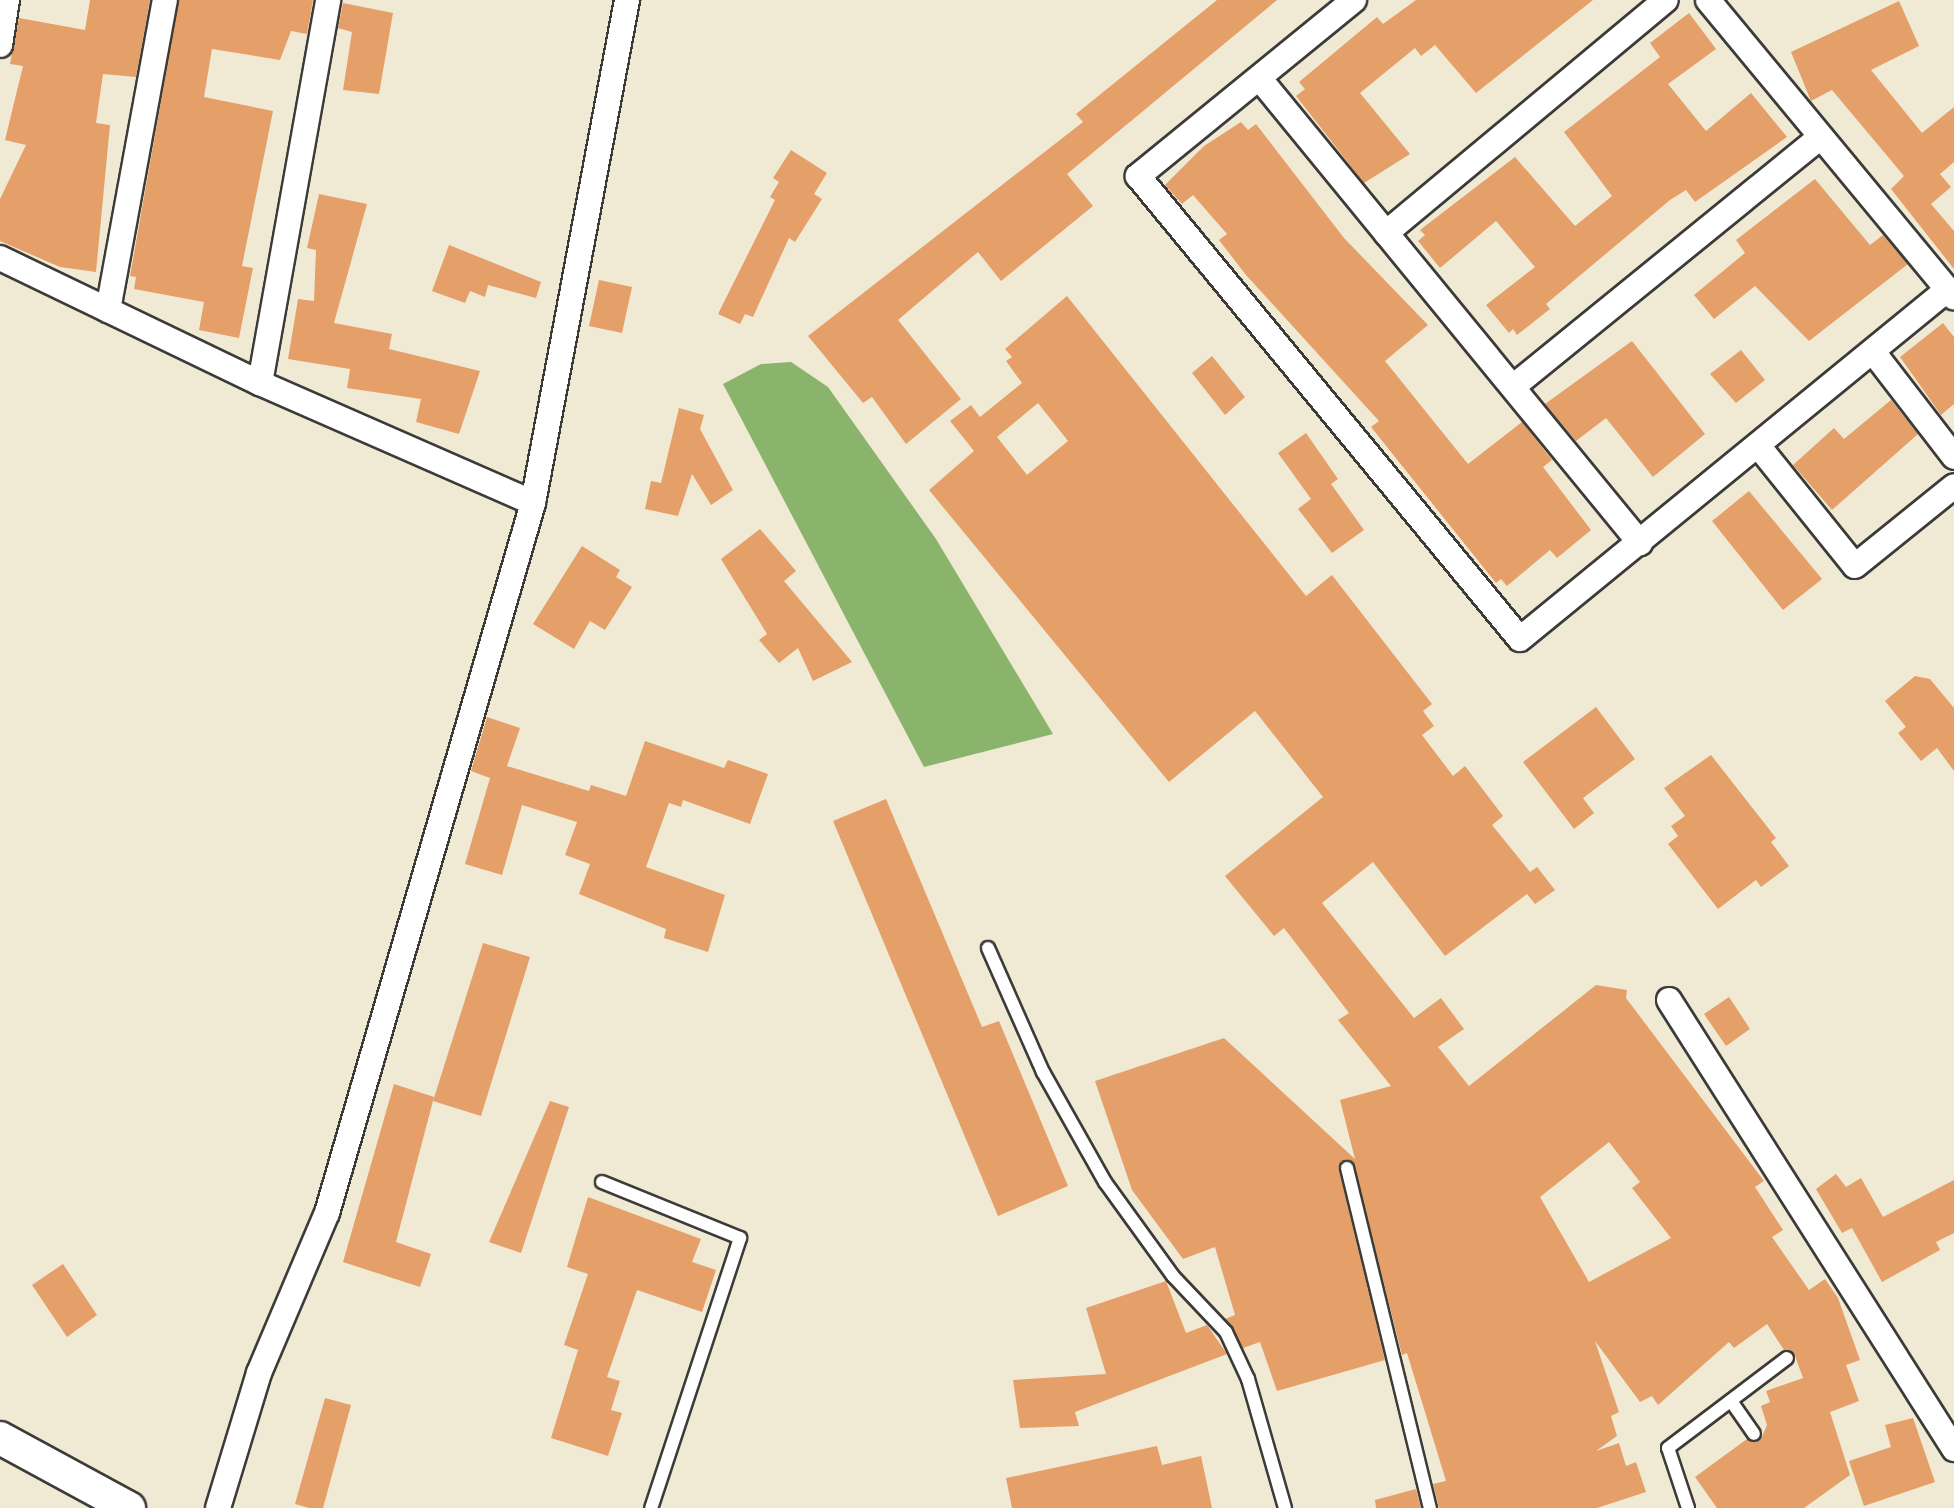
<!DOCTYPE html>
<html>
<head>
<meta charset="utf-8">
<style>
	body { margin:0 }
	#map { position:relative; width:1954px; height:1508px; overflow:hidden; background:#f0ead5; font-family:Mynerve,sans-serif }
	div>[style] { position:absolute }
	.forest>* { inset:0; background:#8ab36b }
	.building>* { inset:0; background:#e59f68 }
	.roads { filter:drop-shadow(2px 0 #3c3b38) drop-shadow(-2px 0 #3c3b38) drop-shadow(0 2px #3c3b38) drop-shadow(0 -2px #3c3b38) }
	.service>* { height:12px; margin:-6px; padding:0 6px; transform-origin:6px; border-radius:6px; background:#fff }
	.minor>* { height:24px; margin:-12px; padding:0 12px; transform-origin:12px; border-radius:12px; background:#fff }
	.tertiary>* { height:32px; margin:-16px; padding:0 16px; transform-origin:16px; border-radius:16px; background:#fff }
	span { translate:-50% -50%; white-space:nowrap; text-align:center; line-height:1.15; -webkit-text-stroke:5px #f6f6f2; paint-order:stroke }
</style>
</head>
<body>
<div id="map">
	<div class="forest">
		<div style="clip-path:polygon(791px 362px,828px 387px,936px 539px,1053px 734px,924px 767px,723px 384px,761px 364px)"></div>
	</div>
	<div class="building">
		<div style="clip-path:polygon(90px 0,150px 0,136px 77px,103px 74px,96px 123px,110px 125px,96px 272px,60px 267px,0 241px,0 199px,26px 145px,5px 140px,23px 66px,10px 64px,19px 18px,85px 30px)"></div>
		<div style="clip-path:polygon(179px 0,313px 0,307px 34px,291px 31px,280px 60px,212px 49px,204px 97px,273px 111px,242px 266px,253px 268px,239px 338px,199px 330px,204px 302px,134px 289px,136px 277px,130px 276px)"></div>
		<div style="clip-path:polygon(1217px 0,1277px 0,1067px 174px,1093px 206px,1001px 281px,978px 252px,898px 320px,961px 399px,906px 444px,872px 397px,863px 403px,808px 336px,1083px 122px,1076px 114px)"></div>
		<div style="clip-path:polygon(1416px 0,1593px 0,1476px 93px,1435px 45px,1421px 56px,1415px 48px,1360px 93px,1410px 154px,1364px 183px,1296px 96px,1305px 89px,1299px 82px,1377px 17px,1383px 24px)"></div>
		<div style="clip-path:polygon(1899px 1px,1919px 46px,1871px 70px,1922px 133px,1954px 107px,1954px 162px,1940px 174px,1951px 187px,1931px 204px,1954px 231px,1954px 269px,1891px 189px,1904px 176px,1832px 90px,1811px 101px,1791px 52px)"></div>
		<div style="clip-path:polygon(343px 3px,393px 13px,379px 94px,343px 90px,352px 32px,338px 28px)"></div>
		<div style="clip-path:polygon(1689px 13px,1716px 49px,1668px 84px,1706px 131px,1751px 93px,1787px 137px,1695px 202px,1686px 190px,1670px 200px,1546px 304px,1550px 309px,1517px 335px,1513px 329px,1509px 333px,1486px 305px,1535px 267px,1496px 221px,1440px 268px,1418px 241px,1425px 235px,1420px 230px,1515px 157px,1575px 226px,1612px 196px,1564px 132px,1660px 57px,1650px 43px)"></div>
		<div style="clip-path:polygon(1241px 122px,1248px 130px,1256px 124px,1344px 238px,1428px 325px,1385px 361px,1468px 464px,1522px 422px,1552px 460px,1543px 467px,1591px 530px,1557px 558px,1550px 550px,1507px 586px,1501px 579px,1496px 583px,1371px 427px,1379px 421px,1246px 275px,1219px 240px,1227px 234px,1193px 195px,1182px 204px,1165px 185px,1204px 146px)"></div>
		<div style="clip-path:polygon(791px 150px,827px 173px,814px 194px,822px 199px,795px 242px,789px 238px,753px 317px,745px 314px,740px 324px,718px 314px,775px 200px,770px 197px,779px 182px,773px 178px)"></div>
		<div style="clip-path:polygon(1815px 179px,1870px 245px,1883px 235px,1908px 264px,1809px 341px,1755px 286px,1714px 319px,1694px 295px,1745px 253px,1736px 240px)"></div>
		<div style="clip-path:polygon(319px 194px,367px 204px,334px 323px,392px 334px,389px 349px,480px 371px,459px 434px,416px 422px,421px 399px,347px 388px,350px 369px,288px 359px,298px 299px,314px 301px,316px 250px,307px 248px)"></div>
		<div style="clip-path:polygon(449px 245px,541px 282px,536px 298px,488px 285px,485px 297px,470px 291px,465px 303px,432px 291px)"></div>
		<div style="clip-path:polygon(599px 280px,632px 287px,622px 333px,589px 326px)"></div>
		<div style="clip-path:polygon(evenodd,1067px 296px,1306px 596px,1332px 575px,1432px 704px,1423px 711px,1434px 726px,1422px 735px,1453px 776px,1465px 766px,1503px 816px,1492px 825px,1530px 872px,1537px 867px,1555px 890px,1535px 904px,1527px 894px,1445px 956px,1373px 862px,1322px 903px,1414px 1018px,1441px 998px,1464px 1029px,1438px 1047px,1469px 1086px,1596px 985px,1627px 990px,1626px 998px,1764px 1181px,1755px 1187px,1783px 1230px,1772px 1237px,1809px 1290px,1825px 1279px,1838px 1298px,1860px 1360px,1846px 1365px,1859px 1401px,1830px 1412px,1850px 1475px,1804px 1508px,1717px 1508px,1695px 1477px,1747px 1439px,1760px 1441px,1767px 1425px,1761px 1406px,1770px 1402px,1766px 1391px,1803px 1378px,1794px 1353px,1784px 1350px,1767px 1324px,1734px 1348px,1729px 1342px,1658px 1405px,1652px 1396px,1640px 1402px,1595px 1341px,1619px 1412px,1611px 1416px,1617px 1436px,1596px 1451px,1619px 1443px,1626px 1466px,1636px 1462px,1646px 1492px,1597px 1508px,1439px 1508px,1433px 1484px,1446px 1481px,1407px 1353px,1402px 1355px,1353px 1162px,1341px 1161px,1339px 1170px,1385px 1360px,1277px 1391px,1260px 1342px,1243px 1348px,1225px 1319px,1235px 1315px,1215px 1247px,1183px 1259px,1132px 1190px,1095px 1081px,1224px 1038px,1355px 1159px,1340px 1100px,1391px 1086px,1338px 1020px,1349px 1013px,1284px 928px,1274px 936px,1225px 876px,1323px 797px,1255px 711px,1169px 782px,929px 490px,974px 451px,950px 421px,971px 405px,980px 417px,1022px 383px,1006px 361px,1012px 357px,1005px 349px,1067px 296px,1038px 403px,1068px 441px,1027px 475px,997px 437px,1038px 403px,1067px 296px,1609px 1142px,1640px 1182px,1632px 1188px,1671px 1238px,1589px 1282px,1540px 1197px,1609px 1142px)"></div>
		<div style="clip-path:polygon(1943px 323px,1954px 337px,1954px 404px,1941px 415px,1900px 357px)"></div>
		<div style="clip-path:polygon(1632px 341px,1705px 434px,1653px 477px,1606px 418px,1576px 441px,1545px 404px)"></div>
		<div style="clip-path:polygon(1741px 350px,1765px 380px,1736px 403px,1710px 374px)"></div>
		<div style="clip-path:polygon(1212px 356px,1245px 397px,1225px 415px,1192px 373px)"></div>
		<div style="clip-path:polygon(1891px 400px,1918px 434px,1832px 510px,1793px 465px,1834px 428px,1844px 439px)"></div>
		<div style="clip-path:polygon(679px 408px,704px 415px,700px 429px,733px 490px,711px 505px,692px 474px,678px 516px,645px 509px,651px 481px,661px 483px)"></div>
		<div style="clip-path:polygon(1306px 433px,1338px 479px,1331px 484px,1364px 530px,1332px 553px,1298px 509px,1311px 499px,1278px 453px)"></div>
		<div style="clip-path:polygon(1749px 491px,1822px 579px,1783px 610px,1712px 521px)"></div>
		<div style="clip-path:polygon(760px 529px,796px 571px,784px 581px,852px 662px,813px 681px,798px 648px,779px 663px,759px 640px,767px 634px,721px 559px)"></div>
		<div style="clip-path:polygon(582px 546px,620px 570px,616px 577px,632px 587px,605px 630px,590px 621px,574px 649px,533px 624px)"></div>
		<div style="clip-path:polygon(1915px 676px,1930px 679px,1954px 708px,1954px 771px,1937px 748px,1921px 761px,1898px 733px,1906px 727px,1885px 701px)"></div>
		<div style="clip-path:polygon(1596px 707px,1635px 759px,1583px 798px,1594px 813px,1574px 829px,1523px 762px)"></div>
		<div style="clip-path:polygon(487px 717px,520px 728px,507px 766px,589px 791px,591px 785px,626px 796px,645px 741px,724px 768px,728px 760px,768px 774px,750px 824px,683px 800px,681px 807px,669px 803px,646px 867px,725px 895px,708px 952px,664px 938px,666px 929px,579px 894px,590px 864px,565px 855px,577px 822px,522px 805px,502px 875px,465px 864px,490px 778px,471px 771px)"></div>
		<div style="clip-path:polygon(1711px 755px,1776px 838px,1771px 842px,1789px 866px,1761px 887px,1756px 880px,1718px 909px,1668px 844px,1678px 836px,1671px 826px,1685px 816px,1664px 788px)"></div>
		<div style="clip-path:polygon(886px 799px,982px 1027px,999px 1021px,1068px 1186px,998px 1216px,833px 821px)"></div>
		<div style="clip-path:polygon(483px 943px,530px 957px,481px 1116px,433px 1101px)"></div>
		<div style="clip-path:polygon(1729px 997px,1750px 1029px,1726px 1046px,1704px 1014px)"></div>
		<div style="clip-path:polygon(394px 1084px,434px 1097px,396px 1242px,431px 1254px,420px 1287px,343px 1262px)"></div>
		<div style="clip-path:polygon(550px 1101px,569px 1107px,521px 1253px,489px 1242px)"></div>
		<div style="clip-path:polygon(1836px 1174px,1846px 1187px,1861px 1178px,1883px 1217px,1954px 1180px,1954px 1233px,1936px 1242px,1940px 1250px,1882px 1282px,1852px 1228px,1842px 1233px,1816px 1189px)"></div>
		<div style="clip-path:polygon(588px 1197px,701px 1239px,692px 1262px,716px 1270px,702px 1312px,637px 1290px,607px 1377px,620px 1381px,611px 1410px,622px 1413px,608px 1456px,551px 1438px,578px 1350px,564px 1345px,588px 1274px,567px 1267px)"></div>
		<div style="clip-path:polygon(63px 1264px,97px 1315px,67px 1337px,32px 1285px)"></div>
		<div style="clip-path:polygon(1166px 1281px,1186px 1333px,1207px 1325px,1227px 1354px,1075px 1412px,1079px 1426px,1020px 1428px,1013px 1380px,1106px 1374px,1086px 1308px)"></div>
		<div style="clip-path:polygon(325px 1398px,351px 1405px,323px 1508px,309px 1508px,295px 1504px)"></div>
		<div style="clip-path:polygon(1913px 1418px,1935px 1482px,1864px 1506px,1849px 1461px,1891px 1447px,1885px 1425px)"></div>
		<div style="clip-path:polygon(1157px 1446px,1162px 1465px,1201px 1456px,1212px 1508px,1012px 1508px,1006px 1478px)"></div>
		<div style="clip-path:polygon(1416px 1489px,1421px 1508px,1376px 1508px,1375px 1500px)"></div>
	</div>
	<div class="roads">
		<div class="service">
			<div style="left:988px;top:948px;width:136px;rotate:66.1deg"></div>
			<div style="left:1043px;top:1072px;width:126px;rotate:60.6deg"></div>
			<div style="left:1105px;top:1182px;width:116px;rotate:54.1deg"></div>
			<div style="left:1173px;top:1276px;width:77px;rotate:46.6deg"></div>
			<div style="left:1226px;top:1332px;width:52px;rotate:64.9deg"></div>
			<div style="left:1248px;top:1379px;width:134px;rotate:74deg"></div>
			<div style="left:1347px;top:1168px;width:350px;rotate:76.3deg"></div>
			<div style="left:602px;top:1182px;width:149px;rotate:22.1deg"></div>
			<div style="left:740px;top:1238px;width:284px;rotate:108.2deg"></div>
			<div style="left:1731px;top:1401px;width:40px;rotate:55.1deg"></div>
			<div style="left:1688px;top:1508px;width:63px;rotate:-108.4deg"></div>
			<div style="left:1668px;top:1448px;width:149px;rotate:-37.1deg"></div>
		</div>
		<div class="minor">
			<div style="left:1354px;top:0;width:279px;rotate:140.8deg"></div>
			<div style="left:1138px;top:176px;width:600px;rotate:50.48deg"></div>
			<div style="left:1520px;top:639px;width:553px;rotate:-39.27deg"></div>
			<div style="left:1708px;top:0;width:386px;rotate:50.4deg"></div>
			<div style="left:0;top:45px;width:46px;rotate:-81.2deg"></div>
			<div style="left:1260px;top:79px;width:600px;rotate:50.68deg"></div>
			<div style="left:1386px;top:233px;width:364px;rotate:-39.8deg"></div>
			<div style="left:0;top:258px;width:288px;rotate:25.7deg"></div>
			<div style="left:260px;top:383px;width:298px;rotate:23.7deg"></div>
			<div style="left:108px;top:310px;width:315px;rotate:-79.6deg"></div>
			<div style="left:1874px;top:353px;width:131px;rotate:52.4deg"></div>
			<div style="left:260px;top:383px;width:389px;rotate:-79.9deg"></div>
			<div style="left:1514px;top:386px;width:393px;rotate:-39.1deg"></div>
			<div style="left:1760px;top:448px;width:151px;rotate:51.2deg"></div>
			<div style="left:1855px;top:566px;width:127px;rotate:-38.9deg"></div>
			<div style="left:1669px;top:1000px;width:532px;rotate:57.59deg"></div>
			<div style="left:218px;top:1508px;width:141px;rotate:-73.1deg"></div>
			<div style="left:259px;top:1373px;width:174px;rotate:-67deg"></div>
			<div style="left:327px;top:1213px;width:739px;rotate:-73.82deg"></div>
			<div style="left:533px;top:503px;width:512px;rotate:-79.41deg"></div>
		</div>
		<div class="tertiary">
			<div style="left:0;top:1438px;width:147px;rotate:28.5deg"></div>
		</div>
	</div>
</div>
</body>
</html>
